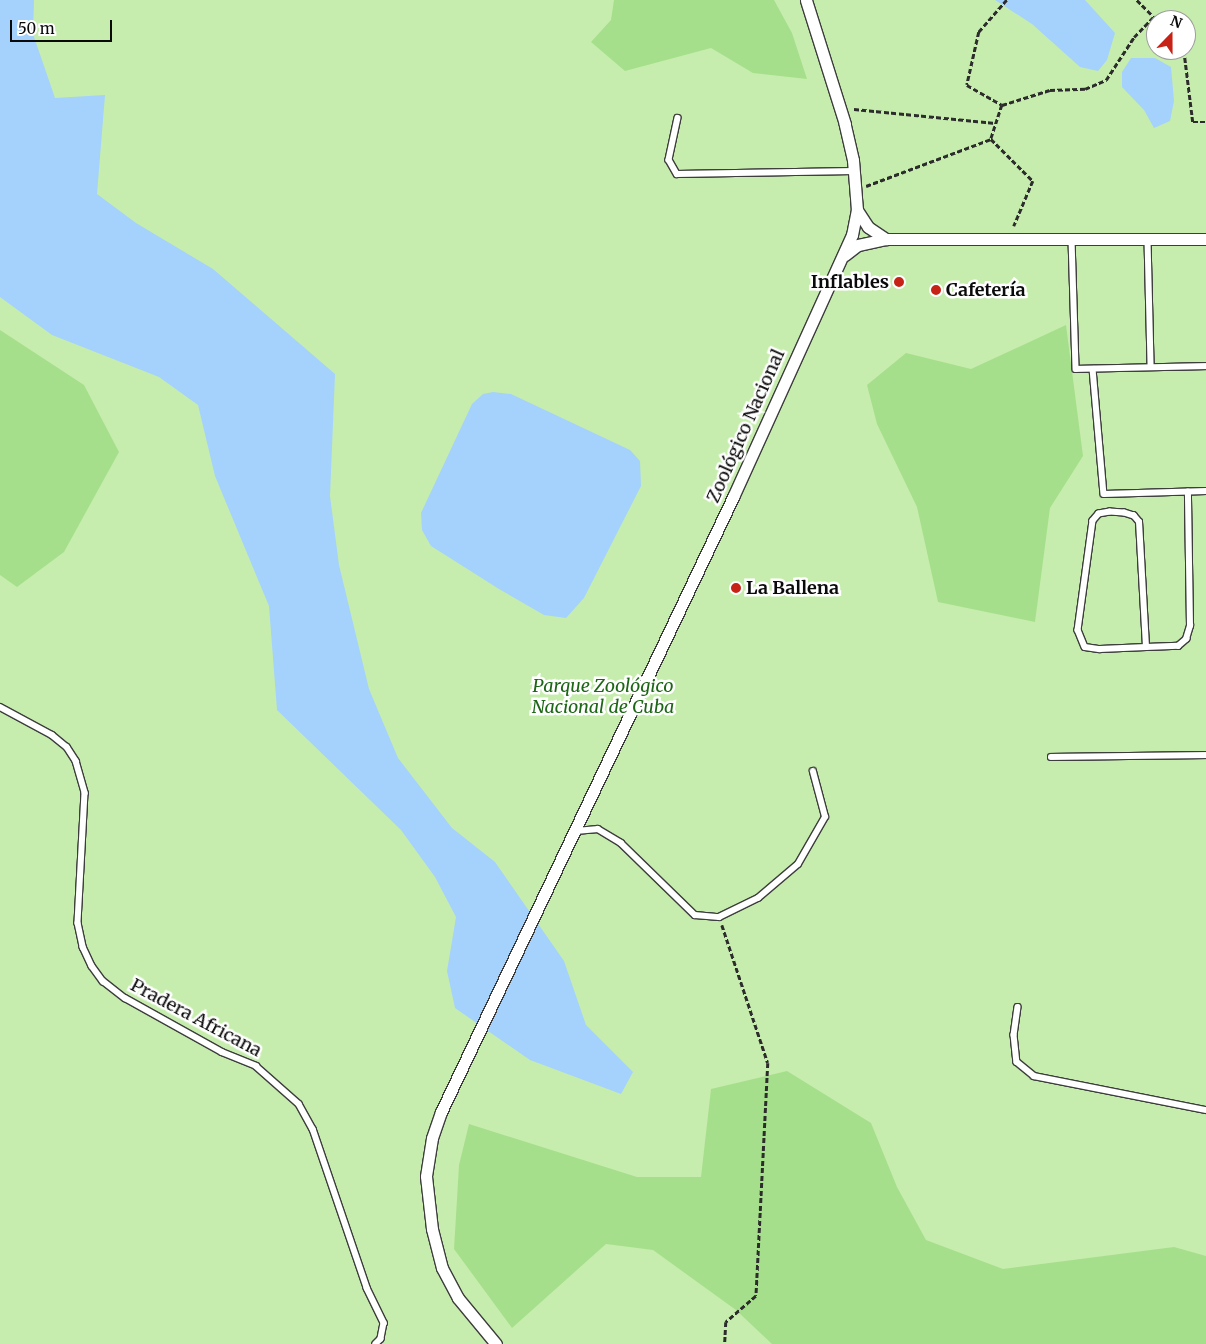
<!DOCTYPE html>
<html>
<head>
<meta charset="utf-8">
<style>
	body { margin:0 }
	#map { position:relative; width:1206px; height:1344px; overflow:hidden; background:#fffde7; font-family:Merriweather,serif }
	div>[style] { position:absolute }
	.green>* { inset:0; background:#c6edad }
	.forest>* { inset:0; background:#a6df8b }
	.water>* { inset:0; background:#a5d1fd }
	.path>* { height:2.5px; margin-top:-1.25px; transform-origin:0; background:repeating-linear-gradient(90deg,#2c2c2c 0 5px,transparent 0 7.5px) }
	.roads { filter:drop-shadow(1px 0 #3d3d3d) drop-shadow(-1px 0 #3d3d3d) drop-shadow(0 1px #3d3d3d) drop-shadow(0 -1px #3d3d3d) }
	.service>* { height:5.5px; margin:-2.75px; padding:0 2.75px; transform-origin:2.75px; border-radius:2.75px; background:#fff }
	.minor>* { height:11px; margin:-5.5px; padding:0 5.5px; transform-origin:5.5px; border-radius:5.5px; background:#fff }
	.dots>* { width:14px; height:14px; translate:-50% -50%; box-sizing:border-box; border:2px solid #fff; border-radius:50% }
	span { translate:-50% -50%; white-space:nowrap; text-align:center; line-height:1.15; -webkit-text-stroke:5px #fff; paint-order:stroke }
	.poi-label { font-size:18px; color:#0a0a0a; font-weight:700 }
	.right { translate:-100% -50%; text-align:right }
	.left { translate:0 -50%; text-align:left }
	.street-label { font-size:18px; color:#0a0a0a }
	.park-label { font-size:18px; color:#1c6615; font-style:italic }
	.north { position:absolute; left:1146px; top:10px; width:50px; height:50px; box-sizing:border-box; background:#fff; border:1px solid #9d9d9d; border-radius:50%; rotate:22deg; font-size:14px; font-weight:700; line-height:20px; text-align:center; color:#0a0a0a }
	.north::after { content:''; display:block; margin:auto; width:18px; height:22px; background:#c62316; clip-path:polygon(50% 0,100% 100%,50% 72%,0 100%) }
	.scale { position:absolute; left:10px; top:20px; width:102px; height:22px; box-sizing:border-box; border:2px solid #0a0a0a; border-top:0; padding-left:6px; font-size:15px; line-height:18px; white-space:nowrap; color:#0a0a0a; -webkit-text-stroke:4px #fff; paint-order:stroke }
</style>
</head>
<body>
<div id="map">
	<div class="green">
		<div style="clip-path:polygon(evenodd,0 0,1206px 0,1206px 1344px,0 1344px,0 0,1156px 20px,1186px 20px,1186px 50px,1156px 50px,1156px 20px)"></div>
	</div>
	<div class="forest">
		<div style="clip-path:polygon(614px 0,774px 0,792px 33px,807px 79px,753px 73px,711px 48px,625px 71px,591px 42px,611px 20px)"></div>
		<div style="clip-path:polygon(1066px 325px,1083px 456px,1050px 508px,1035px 622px,938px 602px,917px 507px,877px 424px,867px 385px,906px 353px,971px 369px)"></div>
		<div style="clip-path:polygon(0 330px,84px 385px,119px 452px,64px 552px,17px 587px,0 575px)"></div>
		<div style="clip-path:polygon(787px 1071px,871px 1123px,897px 1187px,926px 1240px,1003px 1269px,1174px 1247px,1206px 1256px,1206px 1344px,772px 1344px,736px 1310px,653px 1250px,606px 1244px,512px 1328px,454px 1249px,459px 1165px,469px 1124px,637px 1177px,701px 1177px,711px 1089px)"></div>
	</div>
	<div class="water">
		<div style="clip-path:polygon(0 0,34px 0,33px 34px,55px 98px,105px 95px,97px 194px,136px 223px,213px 269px,335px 374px,330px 496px,339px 565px,369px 689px,398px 758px,452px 828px,495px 862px,564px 961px,586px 1025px,633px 1072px,621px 1094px,530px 1060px,455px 1008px,447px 971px,456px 917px,435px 877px,401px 830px,277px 710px,269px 606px,215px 476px,198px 405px,159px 377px,52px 335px,0 297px)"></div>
		<div style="clip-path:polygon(995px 0,1085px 0,1115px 33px,1107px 60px,1098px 71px,1080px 67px,1032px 24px)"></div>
		<div style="clip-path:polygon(1131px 58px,1155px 58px,1171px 67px,1174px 101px,1170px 121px,1154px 128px,1144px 110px,1122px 87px,1122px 72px)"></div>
		<div style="clip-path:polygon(493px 392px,511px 394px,630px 450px,640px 461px,641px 486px,584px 598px,566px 618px,544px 615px,499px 589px,431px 546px,422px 530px,421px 513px,472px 404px,483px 394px)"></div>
	</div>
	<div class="path">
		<div style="left:1007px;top:0;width:43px;rotate:131.2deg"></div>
		<div style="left:979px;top:32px;width:54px;rotate:102.8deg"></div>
		<div style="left:967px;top:85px;width:40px;rotate:29.7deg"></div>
		<div style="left:1002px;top:105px;width:36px;rotate:108deg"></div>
		<div style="left:991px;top:139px;width:59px;rotate:45deg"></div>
		<div style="left:1033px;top:181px;width:49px;rotate:112.9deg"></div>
		<div style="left:1137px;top:0;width:28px;rotate:45deg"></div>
		<div style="left:1184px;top:50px;width:73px;rotate:82.9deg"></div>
		<div style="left:1193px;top:122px;width:13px"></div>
		<div style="left:1002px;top:105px;width:50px;rotate:-17.4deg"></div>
		<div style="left:1050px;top:90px;width:35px;rotate:-2deg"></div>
		<div style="left:1085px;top:89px;width:23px;rotate:-23deg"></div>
		<div style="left:1106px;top:80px;width:51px;rotate:-56.9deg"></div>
		<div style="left:1134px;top:37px;width:28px;rotate:-46deg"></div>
		<div style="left:854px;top:109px;width:142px;rotate:5.7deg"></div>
		<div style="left:866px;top:186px;width:134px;rotate:-20.6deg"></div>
		<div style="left:722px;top:925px;width:145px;rotate:71.6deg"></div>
		<div style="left:768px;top:1063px;width:233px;rotate:92.9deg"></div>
		<div style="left:756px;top:1296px;width:40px;rotate:139deg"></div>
		<div style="left:726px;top:1322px;width:22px;rotate:93deg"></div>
	</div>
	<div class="roads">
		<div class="service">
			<div style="left:678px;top:118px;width:43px;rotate:102.1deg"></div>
			<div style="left:669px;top:160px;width:16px;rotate:60deg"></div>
			<div style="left:677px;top:174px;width:177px;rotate:-1deg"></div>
			<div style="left:1072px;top:240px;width:129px;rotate:88.2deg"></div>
			<div style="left:1076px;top:369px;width:130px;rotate:-1.3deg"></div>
			<div style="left:1148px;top:240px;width:127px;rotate:88.6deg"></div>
			<div style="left:1093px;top:369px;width:125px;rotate:85deg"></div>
			<div style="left:1104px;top:494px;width:102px;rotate:-1.7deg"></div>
			<div style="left:1146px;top:647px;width:125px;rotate:-93.2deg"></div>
			<div style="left:1139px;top:522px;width:8px;rotate:-130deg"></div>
			<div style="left:1134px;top:516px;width:10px;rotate:-163deg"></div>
			<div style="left:1124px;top:513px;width:14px;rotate:-176deg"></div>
			<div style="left:1110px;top:512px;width:11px;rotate:170deg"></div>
			<div style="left:1099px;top:514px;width:9px;rotate:131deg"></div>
			<div style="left:1093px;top:521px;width:110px;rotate:97.8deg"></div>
			<div style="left:1078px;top:630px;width:18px;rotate:68deg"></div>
			<div style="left:1085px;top:647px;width:15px;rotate:8deg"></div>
			<div style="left:1100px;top:649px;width:46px;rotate:-2.5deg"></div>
			<div style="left:1146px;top:647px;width:32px;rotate:-2deg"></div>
			<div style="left:1178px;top:646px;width:11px;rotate:-41deg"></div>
			<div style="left:1186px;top:639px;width:14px;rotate:-73deg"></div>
			<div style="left:1190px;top:626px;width:134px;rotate:-90.9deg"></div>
			<div style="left:0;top:707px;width:59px;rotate:28.3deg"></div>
			<div style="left:52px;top:735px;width:19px;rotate:39deg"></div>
			<div style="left:67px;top:747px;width:17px;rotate:57deg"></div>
			<div style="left:76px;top:761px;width:33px;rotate:74deg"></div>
			<div style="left:85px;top:793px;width:130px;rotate:93.1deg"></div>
			<div style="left:78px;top:923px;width:25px;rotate:78deg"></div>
			<div style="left:83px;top:947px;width:21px;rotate:65deg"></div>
			<div style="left:92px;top:966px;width:19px;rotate:54deg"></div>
			<div style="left:103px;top:981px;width:28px;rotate:38deg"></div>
			<div style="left:125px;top:998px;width:111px;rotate:29.1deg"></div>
			<div style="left:222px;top:1052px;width:37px;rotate:22deg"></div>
			<div style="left:256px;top:1066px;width:57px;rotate:41.5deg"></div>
			<div style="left:299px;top:1104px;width:29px;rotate:61deg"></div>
			<div style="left:313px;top:1129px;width:168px;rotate:71.2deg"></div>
			<div style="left:367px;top:1288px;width:39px;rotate:64deg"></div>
			<div style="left:384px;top:1323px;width:16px;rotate:101deg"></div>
			<div style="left:381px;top:1339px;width:7px;rotate:135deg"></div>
			<div style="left:1051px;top:757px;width:155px;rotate:-0.7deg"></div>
			<div style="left:576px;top:831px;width:22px;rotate:-5deg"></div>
			<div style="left:598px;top:829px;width:27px;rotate:31deg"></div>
			<div style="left:621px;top:843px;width:103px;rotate:44.2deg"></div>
			<div style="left:695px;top:915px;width:24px;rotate:5deg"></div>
			<div style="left:719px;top:917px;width:43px;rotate:-26deg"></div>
			<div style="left:758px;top:898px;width:52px;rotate:-40.4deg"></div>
			<div style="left:798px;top:864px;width:54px;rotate:-60.1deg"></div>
			<div style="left:825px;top:817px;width:47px;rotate:-104.9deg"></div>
			<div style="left:1018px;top:1007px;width:28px;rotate:98deg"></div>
			<div style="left:1014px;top:1035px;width:27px;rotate:84deg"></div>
			<div style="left:1017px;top:1062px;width:22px;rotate:39deg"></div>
			<div style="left:1034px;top:1076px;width:175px;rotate:11.2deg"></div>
		</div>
		<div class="minor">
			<div style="left:857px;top:210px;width:20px;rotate:57deg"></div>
			<div style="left:868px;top:227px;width:22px;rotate:34deg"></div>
			<div style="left:886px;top:239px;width:320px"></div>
			<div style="left:845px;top:255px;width:16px;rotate:-38deg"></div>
			<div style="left:858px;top:245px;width:29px;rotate:-12deg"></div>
			<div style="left:496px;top:1344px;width:60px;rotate:-129.6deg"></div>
			<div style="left:458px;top:1298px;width:34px;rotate:-118deg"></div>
			<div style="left:442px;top:1268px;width:40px;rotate:-104.4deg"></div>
			<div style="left:432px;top:1229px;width:53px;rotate:-96.5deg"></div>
			<div style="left:426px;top:1176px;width:38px;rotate:-81deg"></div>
			<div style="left:432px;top:1138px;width:28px;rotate:-71deg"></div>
			<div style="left:441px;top:1112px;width:681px;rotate:-64.6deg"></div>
			<div style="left:733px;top:497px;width:288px;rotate:-65.6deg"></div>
			<div style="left:852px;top:235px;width:25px;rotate:-79deg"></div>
			<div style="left:857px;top:210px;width:50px;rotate:-94.6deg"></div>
			<div style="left:853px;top:160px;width:37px;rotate:-103deg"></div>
			<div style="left:845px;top:124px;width:130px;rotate:-107.5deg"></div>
		</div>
	</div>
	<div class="dots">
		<div style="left:899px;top:282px;background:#c62316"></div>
		<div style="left:936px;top:290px;background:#c62316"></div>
		<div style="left:736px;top:588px;background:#c62316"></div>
	</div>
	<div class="poi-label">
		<span class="right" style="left:889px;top:282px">Inflables</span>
		<span class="left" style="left:946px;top:290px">Cafetería</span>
		<span class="left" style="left:746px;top:588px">La Ballena</span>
	</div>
	<div class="street-label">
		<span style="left:746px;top:426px;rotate:-66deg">Zoológico Nacional</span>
		<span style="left:196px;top:1018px;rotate:28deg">Pradera Africana</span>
	</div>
	<div class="park-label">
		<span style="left:603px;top:697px">Parque Zoológico<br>Nacional de Cuba</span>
	</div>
	<div class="north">N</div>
	<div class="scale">50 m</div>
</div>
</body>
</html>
